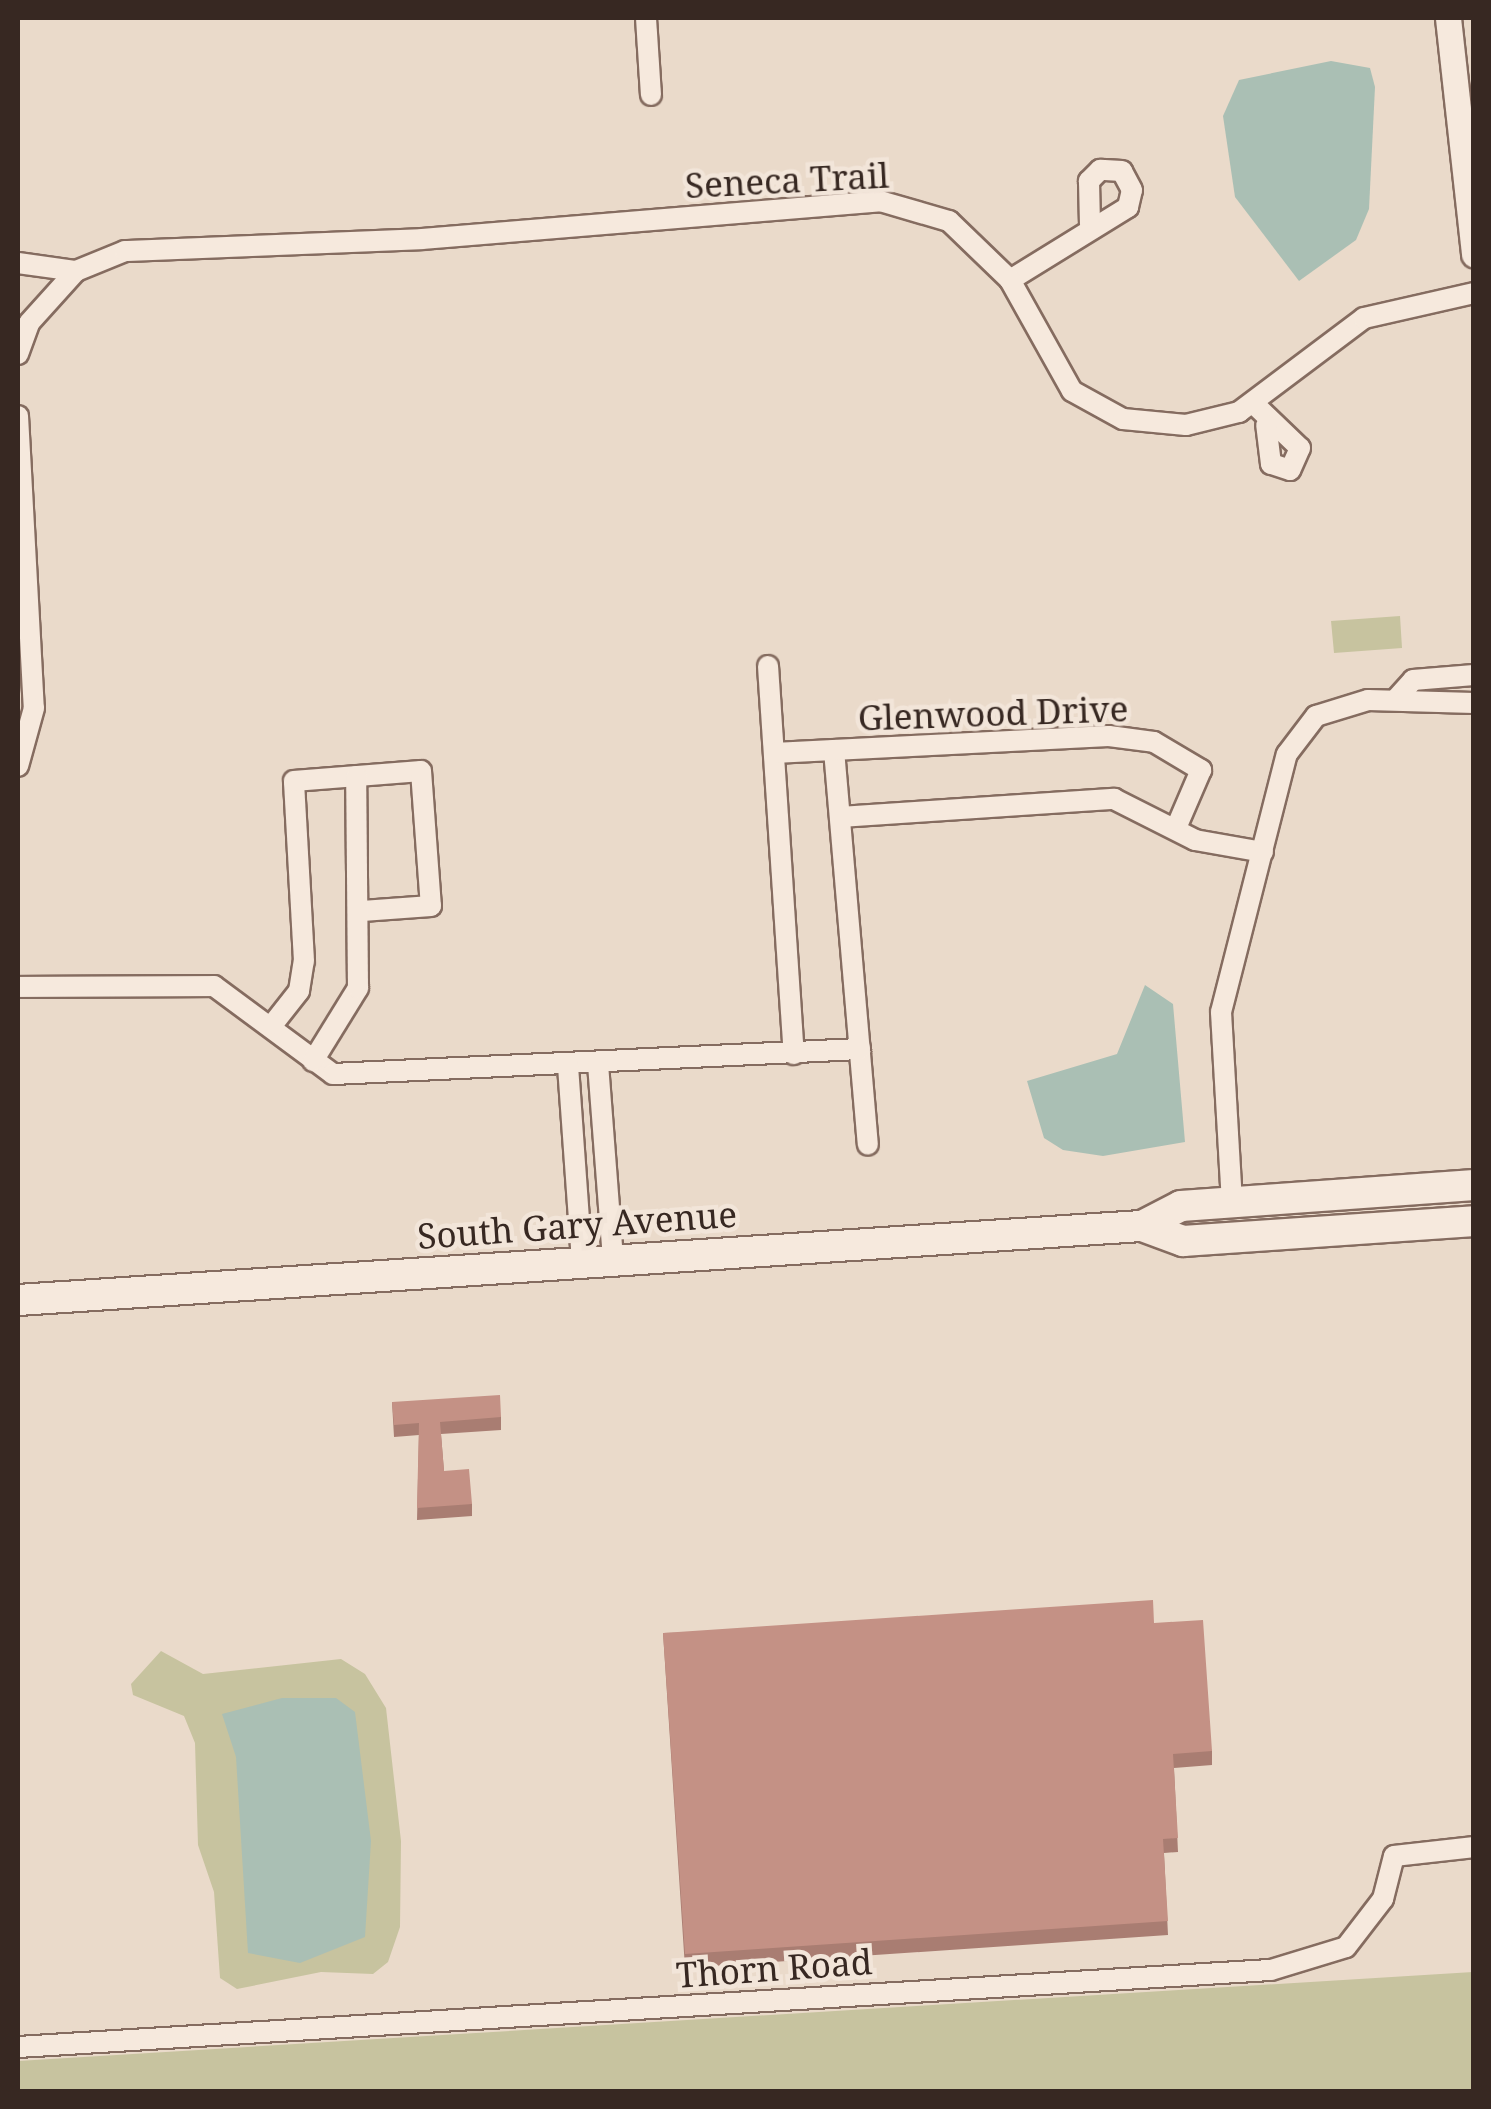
<!DOCTYPE html>
<html>
<head>
<meta charset="utf-8">
<style>
	body { margin:0 }
	#map { position:relative; width:1491px; height:2109px; overflow:hidden; background:#eadaca; font-family:"Noto Serif",serif }
	div>[style] { position:absolute }
	.green>* { inset:0; background:#c7c39f }
	.water>* { inset:0; background:#aabfb4 }
	.roads { filter:drop-shadow(2px 0 #856c60) drop-shadow(-2px 0 #856c60) drop-shadow(0 2px #856c60) drop-shadow(0 -2px #856c60) }
	.minor>* { height:20px; margin:-10px; padding:0 10px; transform-origin:10px; border-radius:10px; background:#f6e9dd }
	.tertiary>* { height:25px; margin:-12.5px; padding:0 12.5px; transform-origin:12.5px; border-radius:12.5px; background:#f6e9dd }
	.secondary>* { height:30px; margin:-15px; padding:0 15px; transform-origin:15px; border-radius:15px; background:#f6e9dd }
	.wall>* { inset:0; background:#a97d72 }
	.building>* { inset:0; background:#c49185 }
	span { translate:-50% -50%; white-space:nowrap; text-align:center; line-height:1.15; -webkit-text-stroke:9px #f2e5d9; paint-order:stroke }
	.street-label { font-size:35px; color:#372822 }
	.frame { position:absolute; inset:0; border:20px solid #372822; pointer-events:none }
</style>
</head>
<body>
<div id="map">
	<div class="green">
		<div style="clip-path:polygon(1400px 616px,1402px 648px,1334px 653px,1331px 621px)"></div>
		<div style="clip-path:polygon(161px 1651px,203px 1674px,341px 1659px,365px 1674px,386px 1708px,401px 1841px,400px 1927px,388px 1962px,373px 1974px,321px 1972px,237px 1989px,220px 1978px,214px 1892px,198px 1845px,195px 1743px,184px 1716px,133px 1695px,131px 1684px)"></div>
		<div style="clip-path:polygon(1473px 1972px,1473px 2091px,18px 2091px,18px 2061px)"></div>
	</div>
	<div class="water">
		<div style="clip-path:polygon(1331px 61px,1370px 68px,1375px 87px,1369px 209px,1356px 240px,1299px 281px,1235px 197px,1223px 116px,1239px 80px)"></div>
		<div style="clip-path:polygon(1145px 985px,1173px 1004px,1185px 1142px,1103px 1156px,1063px 1150px,1044px 1138px,1027px 1081px,1117px 1054px)"></div>
		<div style="clip-path:polygon(282px 1698px,336px 1698px,355px 1712px,371px 1841px,365px 1937px,300px 1963px,248px 1953px,236px 1757px,222px 1714px)"></div>
	</div>
	<div class="roads">
		<div class="minor">
			<div style="left:646px;top:18px;width:77px;rotate:86.3deg"></div>
			<div style="left:18px;top:263px;width:59px;rotate:7.9deg"></div>
			<div style="left:1010px;top:280px;width:139px;rotate:-31.7deg"></div>
			<div style="left:1128px;top:207px;width:17px;rotate:-77deg"></div>
			<div style="left:1132px;top:190px;width:21px;rotate:-118deg"></div>
			<div style="left:1122px;top:171px;width:22px;rotate:-177deg"></div>
			<div style="left:1100px;top:170px;width:16px;rotate:135deg"></div>
			<div style="left:1089px;top:181px;width:43px;rotate:88.7deg"></div>
			<div style="left:18px;top:354px;width:33px;rotate:-70deg"></div>
			<div style="left:29px;top:323px;width:70px;rotate:-47.9deg"></div>
			<div style="left:76px;top:271px;width:53px;rotate:-22.2deg"></div>
			<div style="left:125px;top:251px;width:297px;rotate:-2.3deg"></div>
			<div style="left:422px;top:239px;width:460px;rotate:-4.7deg"></div>
			<div style="left:880px;top:201px;width:72px;rotate:16.2deg"></div>
			<div style="left:949px;top:221px;width:85px;rotate:44deg"></div>
			<div style="left:1010px;top:280px;width:127px;rotate:60.8deg"></div>
			<div style="left:1072px;top:391px;width:58px;rotate:28.8deg"></div>
			<div style="left:1123px;top:419px;width:63px;rotate:5.4deg"></div>
			<div style="left:1186px;top:425px;width:55px;rotate:-13.8deg"></div>
			<div style="left:1239px;top:412px;width:156px;rotate:-36.9deg"></div>
			<div style="left:1364px;top:318px;width:113px;rotate:-12.8deg"></div>
			<div style="left:1253px;top:403px;width:65px;rotate:43.8deg"></div>
			<div style="left:1300px;top:448px;width:24px;rotate:114deg"></div>
			<div style="left:1290px;top:470px;width:20px;rotate:-162deg"></div>
			<div style="left:1271px;top:464px;width:39px;rotate:-97deg"></div>
			<div style="left:18px;top:416px;width:292px;rotate:86.9deg"></div>
			<div style="left:34px;top:708px;width:60px;rotate:105.4deg"></div>
			<div style="left:768px;top:666px;width:389px;rotate:86.2deg"></div>
			<div style="left:1397px;top:698px;width:24px;rotate:-48deg"></div>
			<div style="left:1413px;top:680px;width:61px;rotate:-4.7deg"></div>
			<div style="left:834px;top:750px;width:396px;rotate:85.1deg"></div>
			<div style="left:774px;top:753px;width:335px;rotate:-2.9deg"></div>
			<div style="left:1109px;top:736px;width:45px;rotate:7.6deg"></div>
			<div style="left:1154px;top:742px;width:55px;rotate:30.8deg"></div>
			<div style="left:1201px;top:770px;width:63px;rotate:113.3deg"></div>
			<div style="left:840px;top:817px;width:275px;rotate:-3.8deg"></div>
			<div style="left:1114px;top:799px;width:91px;rotate:26.8deg"></div>
			<div style="left:1195px;top:840px;width:69px;rotate:10deg"></div>
			<div style="left:18px;top:987px;width:196px;rotate:-0.3deg"></div>
			<div style="left:214px;top:986px;width:148px;rotate:36.5deg"></div>
			<div style="left:333px;top:1074px;width:528px;rotate:-2.72deg"></div>
			<div style="left:273px;top:1024px;width:42px;rotate:-51.8deg"></div>
			<div style="left:299px;top:991px;width:30px;rotate:-81deg"></div>
			<div style="left:304px;top:961px;width:180px;rotate:-93.2deg"></div>
			<div style="left:294px;top:781px;width:127px;rotate:-4.5deg"></div>
			<div style="left:421px;top:771px;width:135px;rotate:85.8deg"></div>
			<div style="left:431px;top:906px;width:69px;rotate:175.9deg"></div>
			<div style="left:313px;top:1061px;width:86px;rotate:-58.3deg"></div>
			<div style="left:358px;top:988px;width:212px;rotate:-90.5deg"></div>
			<div style="left:598px;top:1064px;width:198px;rotate:85.6deg"></div>
			<div style="left:568px;top:1066px;width:197px;rotate:85.9deg"></div>
			<div style="left:1232px;top:1203px;width:191px;rotate:-93.3deg"></div>
			<div style="left:1221px;top:1012px;width:266px;rotate:-75.7deg"></div>
			<div style="left:1287px;top:754px;width:48px;rotate:-52.7deg"></div>
			<div style="left:1316px;top:716px;width:54px;rotate:-17.1deg"></div>
			<div style="left:1368px;top:700px;width:106px;rotate:1.6deg"></div>
			<div style="left:18px;top:2047px;width:1255px;rotate:-3.52deg"></div>
			<div style="left:1271px;top:1970px;width:78px;rotate:-17deg"></div>
			<div style="left:1346px;top:1947px;width:61px;rotate:-52.4deg"></div>
			<div style="left:1383px;top:1899px;width:44px;rotate:-75.7deg"></div>
			<div style="left:1394px;top:1856px;width:81px;rotate:-6.4deg"></div>
		</div>
		<div class="tertiary">
			<div style="left:1448px;top:18px;width:238px;rotate:83.7deg"></div>
		</div>
		<div class="secondary">
			<div style="left:1142px;top:1226px;width:44px;rotate:20.1deg"></div>
			<div style="left:1183px;top:1241px;width:292px;rotate:-3.9deg"></div>
			<div style="left:18px;top:1300px;width:1126px;rotate:-3.77deg"></div>
			<div style="left:1142px;top:1226px;width:44px;rotate:-27.1deg"></div>
			<div style="left:1181px;top:1206px;width:294px;rotate:-4.1deg"></div>
		</div>
	</div>
	<div class="wall">
		<div style="clip-path:polygon(392px 1402px,501px 1417px,501px 1430px,441px 1434px,444px 1471px,472px 1504px,472px 1516px,417px 1520px,419px 1435px,394px 1437px)"></div>
		<div style="clip-path:polygon(1154px 1623px,1212px 1751px,1212px 1765px,1174px 1768px,1178px 1852px,1164px 1853px,1168px 1935px,685px 1968px,663px 1633px)"></div>
	</div>
	<div class="building">
		<div style="clip-path:polygon(500px 1395px,501px 1417px,440px 1422px,444px 1471px,469px 1469px,472px 1504px,417px 1508px,419px 1423px,394px 1425px,392px 1402px)"></div>
		<div style="clip-path:polygon(1153px 1600px,1154px 1623px,1203px 1620px,1212px 1751px,1173px 1754px,1178px 1838px,1163px 1839px,1168px 1921px,685px 1954px,663px 1633px)"></div>
	</div>
	<div class="street-label">
		<span style="left:787px;top:180px;rotate:-3deg">Seneca Trail</span>
		<span style="left:993px;top:713px;rotate:-2deg">Glenwood Drive</span>
		<span style="left:577px;top:1225px;rotate:-4deg">South Gary Avenue</span>
		<span style="left:774px;top:1968px;rotate:-4deg">Thorn Road</span>
	</div>
	<div class="frame"></div>
</div>
</body>
</html>
